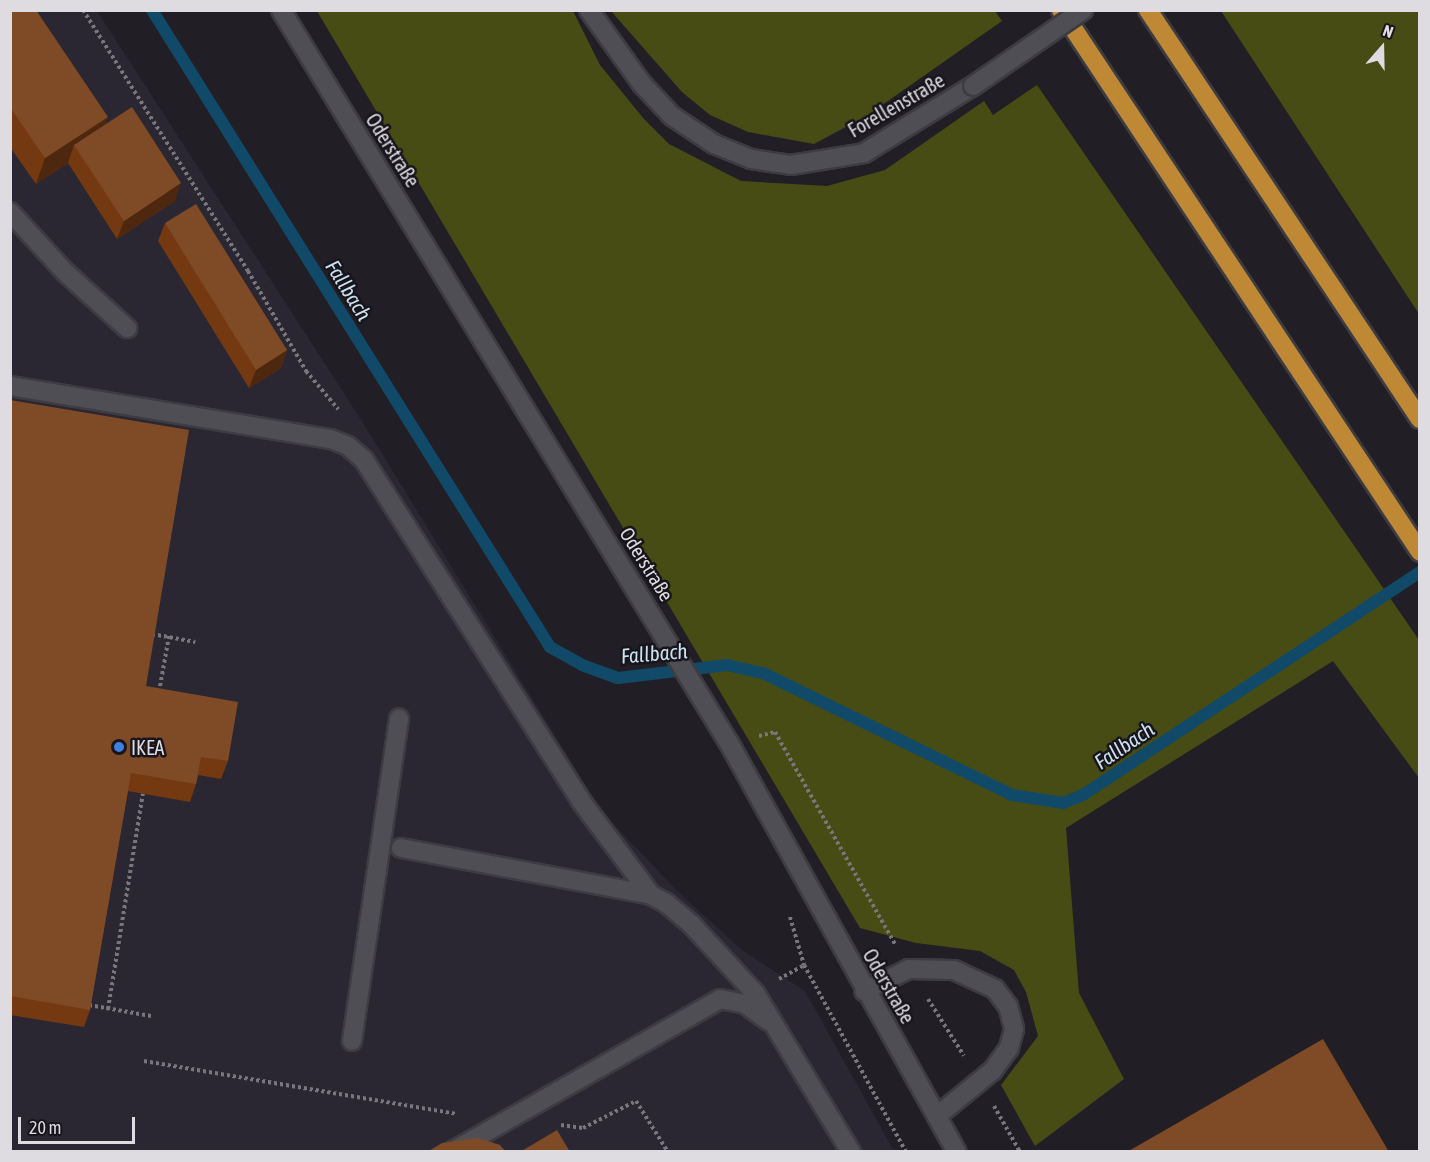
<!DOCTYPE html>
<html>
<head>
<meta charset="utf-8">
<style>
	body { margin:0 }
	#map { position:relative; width:1430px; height:1162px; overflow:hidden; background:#211f25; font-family:"Asap Condensed",sans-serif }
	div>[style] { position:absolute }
	.built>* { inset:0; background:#2b2732 }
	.forest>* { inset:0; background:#474c14 }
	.stream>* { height:12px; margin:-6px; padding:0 6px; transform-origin:6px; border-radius:6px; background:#114a69 }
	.path>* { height:4px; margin-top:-2px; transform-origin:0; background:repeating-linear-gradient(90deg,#79777c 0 3px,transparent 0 6px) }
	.roads { filter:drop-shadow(2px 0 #3d3c41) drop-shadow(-2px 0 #3d3c41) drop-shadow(0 2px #3d3c41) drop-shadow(0 -2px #3d3c41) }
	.lane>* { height:18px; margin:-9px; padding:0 9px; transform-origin:9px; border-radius:9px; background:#504e55 }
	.street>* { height:18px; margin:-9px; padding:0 9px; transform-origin:9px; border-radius:9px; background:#504e55 }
	.secondary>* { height:18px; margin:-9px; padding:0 9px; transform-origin:9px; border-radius:9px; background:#504e55 }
	.highway>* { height:18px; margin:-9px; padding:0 9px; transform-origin:9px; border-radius:9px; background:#be8834 }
	.bridges { filter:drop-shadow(2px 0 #3d3c41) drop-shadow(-2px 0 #3d3c41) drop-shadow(0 2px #3d3c41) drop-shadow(0 -2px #3d3c41) }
	.street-bridge>* { height:18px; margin:-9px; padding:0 9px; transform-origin:9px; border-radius:9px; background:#504e55 }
	.wall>* { inset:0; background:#743910 }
	.shaded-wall>* { inset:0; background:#4e270f }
	.building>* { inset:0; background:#7f4b26 }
	.dots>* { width:16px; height:16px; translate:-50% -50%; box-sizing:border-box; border:3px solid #17151b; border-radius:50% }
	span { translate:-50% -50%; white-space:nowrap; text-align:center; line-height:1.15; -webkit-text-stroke:5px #17151b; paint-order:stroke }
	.street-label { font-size:20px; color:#dedce1 }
	.poi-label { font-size:20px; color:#dedce1 }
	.left { translate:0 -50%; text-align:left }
	.water-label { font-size:21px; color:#cbe1f0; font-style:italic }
	.frame { position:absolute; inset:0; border:12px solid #dedce1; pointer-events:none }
	.north { position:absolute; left:1352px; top:18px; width:60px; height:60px; -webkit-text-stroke:4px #17151b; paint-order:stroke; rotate:20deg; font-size:16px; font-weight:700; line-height:24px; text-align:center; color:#dedce1 }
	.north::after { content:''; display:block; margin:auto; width:21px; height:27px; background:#dedce1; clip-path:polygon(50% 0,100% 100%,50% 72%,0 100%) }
	.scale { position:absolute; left:18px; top:1117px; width:117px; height:27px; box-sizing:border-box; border:3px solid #dedce1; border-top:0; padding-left:8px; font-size:18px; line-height:21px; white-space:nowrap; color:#dedce1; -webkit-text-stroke:4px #17151b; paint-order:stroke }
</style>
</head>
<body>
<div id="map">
	<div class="built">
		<div style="clip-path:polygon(10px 11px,97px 11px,365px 426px,602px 812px,677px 891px,743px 951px,805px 991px,894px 1151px,11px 1151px)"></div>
	</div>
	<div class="forest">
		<div style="clip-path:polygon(317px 11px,573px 11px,600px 65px,644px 119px,669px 144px,741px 181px,827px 186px,885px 170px,984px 101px,993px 115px,1037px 85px,1419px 640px,1419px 778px,1333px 661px,1066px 828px,1079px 993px,1124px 1079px,1035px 1146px,1001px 1085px,1038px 1036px,1026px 992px,1014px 970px,980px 951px,916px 943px,860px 928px)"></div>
		<div style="clip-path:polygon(995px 11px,1002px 21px,868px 115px,814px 144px,748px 132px,710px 115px,682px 92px,611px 11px)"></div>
		<div style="clip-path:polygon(1221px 11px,1419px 11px,1419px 314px)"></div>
	</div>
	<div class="stream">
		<div style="left:152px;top:10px;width:751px;rotate:58deg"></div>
		<div style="left:550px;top:647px;width:37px;rotate:29deg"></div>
		<div style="left:582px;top:665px;width:38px;rotate:20deg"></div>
		<div style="left:618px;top:678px;width:110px;rotate:-6.8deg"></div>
		<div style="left:727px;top:665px;width:37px;rotate:13deg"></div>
		<div style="left:763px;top:673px;width:277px;rotate:26.1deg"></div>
		<div style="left:1012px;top:795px;width:52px;rotate:8.9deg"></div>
		<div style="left:1063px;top:803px;width:22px;rotate:-22deg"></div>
		<div style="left:1083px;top:795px;width:404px;rotate:-33.5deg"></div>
	</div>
	<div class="path">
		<div style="left:83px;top:10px;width:309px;rotate:57.7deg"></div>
		<div style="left:248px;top:271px;width:116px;rotate:59.9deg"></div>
		<div style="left:306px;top:371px;width:50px;rotate:49.9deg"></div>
		<div style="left:152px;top:634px;width:44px;rotate:10.5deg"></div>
		<div style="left:159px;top:692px;width:57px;rotate:-79.9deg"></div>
		<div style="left:759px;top:736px;width:16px;rotate:-14deg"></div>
		<div style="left:775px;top:732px;width:244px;rotate:60.5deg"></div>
		<div style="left:790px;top:917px;width:50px;rotate:73.7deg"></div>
		<div style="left:804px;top:965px;width:213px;rotate:61.4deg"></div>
		<div style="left:779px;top:979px;width:29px;rotate:-29deg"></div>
		<div style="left:928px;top:999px;width:67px;rotate:57.7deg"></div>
		<div style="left:89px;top:1005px;width:63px;rotate:10.1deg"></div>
		<div style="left:108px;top:1009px;width:218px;rotate:-80.8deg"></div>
		<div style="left:144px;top:1061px;width:317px;rotate:9.6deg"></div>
		<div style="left:994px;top:1106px;width:53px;rotate:60.5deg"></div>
		<div style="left:561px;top:1125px;width:22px;rotate:8deg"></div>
		<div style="left:583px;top:1128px;width:59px;rotate:-27deg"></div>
		<div style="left:636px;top:1101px;width:60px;rotate:57.9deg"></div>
	</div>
	<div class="roads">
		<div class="lane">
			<div style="left:10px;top:212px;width:81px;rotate:47.5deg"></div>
			<div style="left:65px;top:272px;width:84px;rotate:42.1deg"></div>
			<div style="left:10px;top:386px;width:325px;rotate:9.4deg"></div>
			<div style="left:331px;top:439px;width:18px;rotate:22deg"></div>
			<div style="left:348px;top:446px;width:21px;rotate:41deg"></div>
			<div style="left:364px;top:460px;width:404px;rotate:57.5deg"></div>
			<div style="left:581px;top:801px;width:117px;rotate:53.3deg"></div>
			<div style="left:401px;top:848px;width:254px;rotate:10.6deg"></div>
			<div style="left:651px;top:895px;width:17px;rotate:28deg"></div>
			<div style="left:666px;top:903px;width:33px;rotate:40deg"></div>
			<div style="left:691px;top:924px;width:94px;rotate:47.2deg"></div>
			<div style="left:755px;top:993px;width:186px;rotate:58.9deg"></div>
			<div style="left:352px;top:1041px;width:326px;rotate:-81.7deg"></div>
			<div style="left:451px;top:1152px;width:309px;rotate:-29.6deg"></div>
			<div style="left:720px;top:999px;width:25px;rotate:11deg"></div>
			<div style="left:745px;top:1004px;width:29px;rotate:36deg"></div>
		</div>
		<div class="street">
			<div style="left:589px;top:10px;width:91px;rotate:54.4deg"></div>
			<div style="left:642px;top:84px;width:44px;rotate:46.8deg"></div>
			<div style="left:672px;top:116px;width:50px;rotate:33.7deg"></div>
			<div style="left:714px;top:144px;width:40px;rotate:22deg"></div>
			<div style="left:751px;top:159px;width:40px;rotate:8.5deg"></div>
			<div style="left:791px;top:165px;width:74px;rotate:-9.3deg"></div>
			<div style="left:864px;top:153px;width:128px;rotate:-31.6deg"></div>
			<div style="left:864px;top:991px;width:50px;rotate:-26.1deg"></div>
			<div style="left:909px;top:969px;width:45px;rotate:1.3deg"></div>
			<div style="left:954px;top:970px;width:45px;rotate:24.9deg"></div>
			<div style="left:995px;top:989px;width:21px;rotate:53deg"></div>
			<div style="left:1008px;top:1006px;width:24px;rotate:75deg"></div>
			<div style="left:1014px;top:1029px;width:20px;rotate:105deg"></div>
			<div style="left:1009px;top:1048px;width:29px;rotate:126deg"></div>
			<div style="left:992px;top:1071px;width:71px;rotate:140.7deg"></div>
		</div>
		<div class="secondary">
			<div style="left:281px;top:10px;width:859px;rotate:58.57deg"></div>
			<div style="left:729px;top:743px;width:468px;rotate:60.9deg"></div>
		</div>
		<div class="highway">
			<div style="left:1061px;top:10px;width:650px;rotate:56.48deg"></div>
			<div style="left:1148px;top:10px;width:491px;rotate:56.4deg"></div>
		</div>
	</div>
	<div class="bridges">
		<div class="street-bridge">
			<div style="left:973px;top:86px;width:134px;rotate:-34.6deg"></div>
		</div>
	</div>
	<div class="wall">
		<div style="clip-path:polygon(10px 10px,105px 124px,175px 201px,117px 239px,68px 163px,36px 184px,10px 147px)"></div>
		<div style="clip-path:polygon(165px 223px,287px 350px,281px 368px,249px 388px,158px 241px)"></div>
		<div style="clip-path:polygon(10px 400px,146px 686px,228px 761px,221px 779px,198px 775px,196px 784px,190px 802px,128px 791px,90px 1010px,84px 1027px,10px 1015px)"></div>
	</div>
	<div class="shaded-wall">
		<div style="clip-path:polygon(108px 117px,98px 143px,74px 145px,68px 163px,36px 184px,45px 158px)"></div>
		<div style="clip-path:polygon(181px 183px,175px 201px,117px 239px,124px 221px)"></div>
		<div style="clip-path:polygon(287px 350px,281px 368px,249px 388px,256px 370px)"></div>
	</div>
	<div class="building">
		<div style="clip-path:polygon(10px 10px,36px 10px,108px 117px,45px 158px,10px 107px)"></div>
		<div style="clip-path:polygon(132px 107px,181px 183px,124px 221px,74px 145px)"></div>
		<div style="clip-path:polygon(196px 204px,287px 350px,256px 370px,165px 223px)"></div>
		<div style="clip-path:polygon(10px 400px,189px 430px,146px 686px,238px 702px,228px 761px,201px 757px,196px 784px,131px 773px,90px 1010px,11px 996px,10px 999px)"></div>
		<div style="clip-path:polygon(1323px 1039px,1389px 1152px,1127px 1152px)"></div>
		<div style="clip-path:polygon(557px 1130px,570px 1152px,520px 1152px)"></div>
		<div style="clip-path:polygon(478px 1138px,500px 1145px,506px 1152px,427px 1152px,442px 1143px)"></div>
	</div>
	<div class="dots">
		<div style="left:119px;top:747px;background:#3f7fe0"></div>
	</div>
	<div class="street-label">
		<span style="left:896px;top:105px;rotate:-30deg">Forellenstraße</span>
		<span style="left:393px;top:150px;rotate:58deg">Oderstraße</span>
		<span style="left:647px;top:564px;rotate:58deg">Oderstraße</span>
		<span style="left:889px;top:986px;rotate:60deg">Oderstraße</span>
	</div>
	<div class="poi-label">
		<span class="left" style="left:131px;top:747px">IKEA</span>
	</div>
	<div class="water-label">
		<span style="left:349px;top:290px;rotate:58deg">Fallbach</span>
		<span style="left:654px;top:653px;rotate:-5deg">Fallbach</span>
		<span style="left:1124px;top:745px;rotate:-34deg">Fallbach</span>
	</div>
	<div class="frame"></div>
	<div class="north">N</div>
	<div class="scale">20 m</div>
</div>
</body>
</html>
